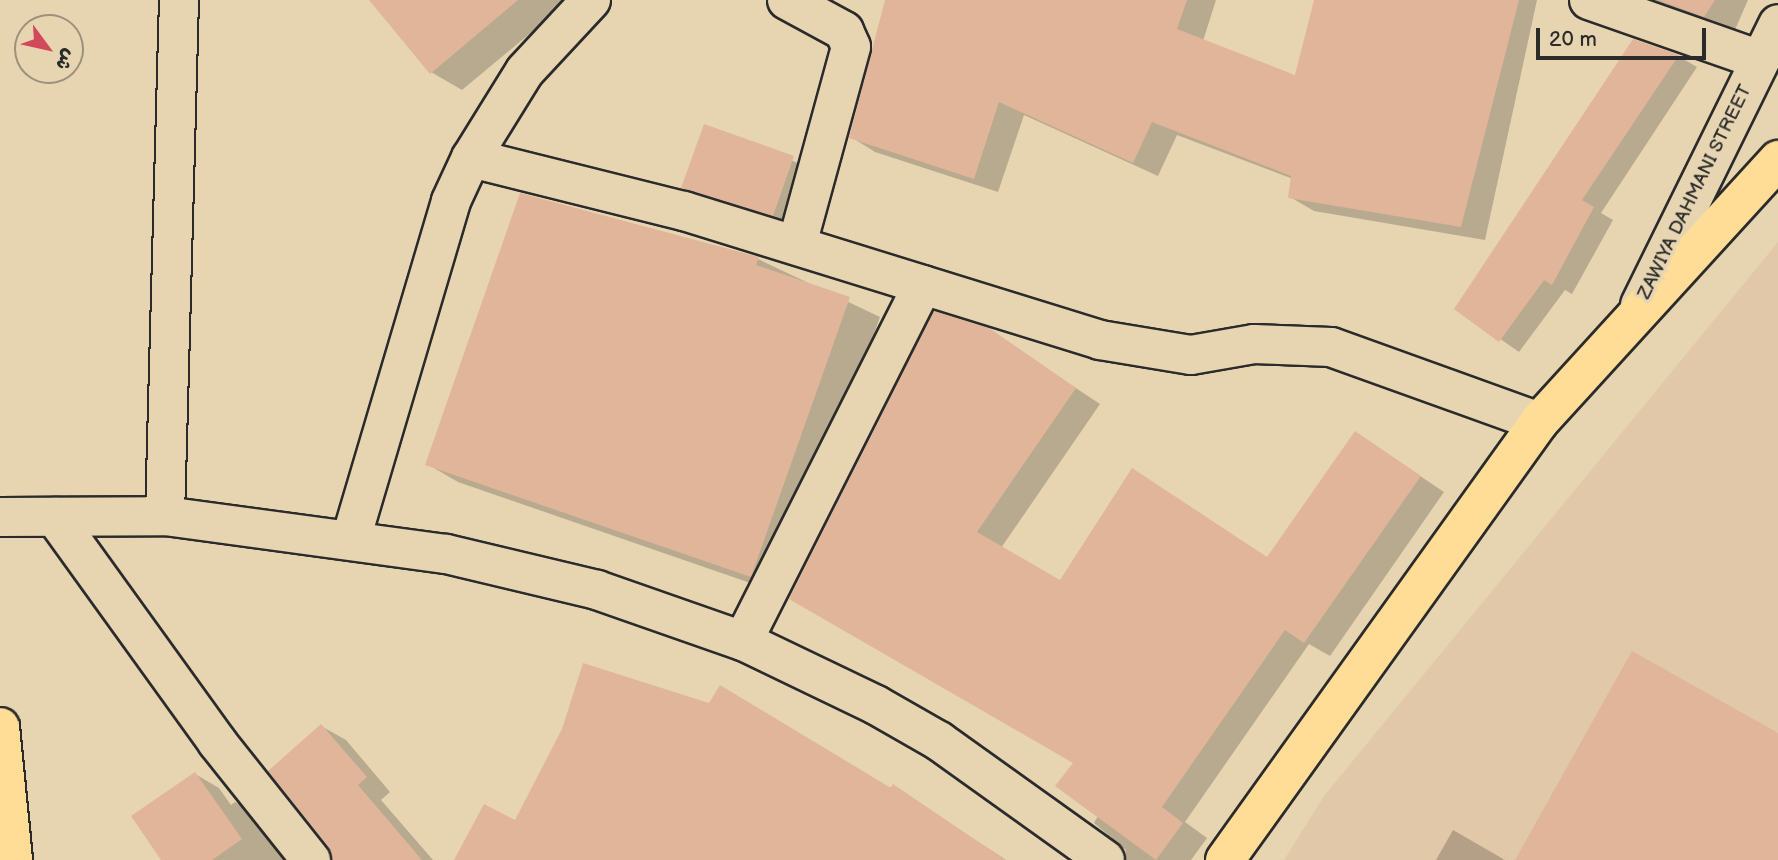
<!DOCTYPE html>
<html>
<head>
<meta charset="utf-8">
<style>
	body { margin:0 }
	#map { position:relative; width:1778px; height:860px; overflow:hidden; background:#e7d5b2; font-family:"Balsamiq Sans","Playpen Sans Arabic",sans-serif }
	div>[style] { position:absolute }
	.built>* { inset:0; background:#e1c8a8 }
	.shadow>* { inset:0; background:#0003 }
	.building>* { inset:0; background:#e0b59a }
	.roads { filter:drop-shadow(2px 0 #2b2b2b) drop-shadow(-2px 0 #2b2b2b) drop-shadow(0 2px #2b2b2b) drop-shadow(0 -2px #2b2b2b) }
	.minor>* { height:38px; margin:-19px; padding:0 19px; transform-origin:19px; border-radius:19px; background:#e7d5b2 }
	.major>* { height:38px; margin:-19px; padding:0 19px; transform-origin:19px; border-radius:19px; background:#ffdd96 }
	span { translate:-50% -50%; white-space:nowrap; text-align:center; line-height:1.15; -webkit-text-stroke:7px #e7d5b2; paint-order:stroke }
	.street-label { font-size:19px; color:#2b2b2b }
	.north { position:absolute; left:14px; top:14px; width:70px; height:70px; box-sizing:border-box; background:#e7d5b2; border:2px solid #9c917c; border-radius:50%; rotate:123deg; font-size:19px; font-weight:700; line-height:28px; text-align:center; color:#2b2b2b }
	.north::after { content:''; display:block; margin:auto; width:24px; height:32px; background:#d1495b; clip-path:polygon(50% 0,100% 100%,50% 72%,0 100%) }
	.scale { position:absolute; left:1536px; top:28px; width:170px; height:32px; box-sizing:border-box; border:4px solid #2b2b2b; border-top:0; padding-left:9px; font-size:21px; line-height:24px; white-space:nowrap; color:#2b2b2b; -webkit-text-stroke:5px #e7d5b2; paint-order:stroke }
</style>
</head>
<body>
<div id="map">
	<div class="built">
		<div style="clip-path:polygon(1778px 242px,1778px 860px,1284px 860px,1324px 796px)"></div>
	</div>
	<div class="shadow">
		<div style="clip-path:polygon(371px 0,570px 0,462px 90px,431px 72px)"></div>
		<div style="clip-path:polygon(887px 0,1216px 0,1203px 41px,1296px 77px,1316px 0,1537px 0,1485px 240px,1314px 211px,1290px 197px,1293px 179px,1177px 135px,1158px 176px,1024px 115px,998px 192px,875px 152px,851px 137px)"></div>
		<div style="clip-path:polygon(1636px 0,1748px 0,1734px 32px)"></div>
		<div style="clip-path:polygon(1678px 56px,1697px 67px,1601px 213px,1613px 220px,1572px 294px,1565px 290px,1519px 352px,1456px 308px)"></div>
		<div style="clip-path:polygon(705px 126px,813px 169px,794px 226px,703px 198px,683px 187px)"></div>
		<div style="clip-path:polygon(521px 195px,758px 259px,880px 317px,782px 594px,458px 482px,427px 464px)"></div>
		<div style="clip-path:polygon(988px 330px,1100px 404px,1001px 548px,1060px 582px,1269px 558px,1356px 433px,1444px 492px,1330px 656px,1309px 644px,1185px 822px,1207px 838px,1191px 860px,1125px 860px,1126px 850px,1094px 823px,1098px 816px,1075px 762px,791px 598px)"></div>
		<div style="clip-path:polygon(321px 726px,346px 740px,390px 792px,381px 800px,433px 860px,332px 860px)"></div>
		<div style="clip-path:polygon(195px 774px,219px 788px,231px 805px,235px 802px,260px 816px,295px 860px,163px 860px)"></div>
		<div style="clip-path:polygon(894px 787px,1006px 860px,456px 860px,516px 822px)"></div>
		<div style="clip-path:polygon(1453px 830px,1505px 860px,1436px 860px)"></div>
	</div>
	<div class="building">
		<div style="clip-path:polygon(369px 0,518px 0,430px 74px)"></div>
		<div style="clip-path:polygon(885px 0,1187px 0,1177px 29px,1295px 75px,1314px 0,1519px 0,1461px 227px,1288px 198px,1291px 176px,1152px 122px,1133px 163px,999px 102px,974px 179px,849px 138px)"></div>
		<div style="clip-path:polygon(1658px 0,1715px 0,1704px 17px)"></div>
		<div style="clip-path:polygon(1633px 39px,1679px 55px,1582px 200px,1594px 207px,1552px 285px,1544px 280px,1499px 342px,1454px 309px)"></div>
		<div style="clip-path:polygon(704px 124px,794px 156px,773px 216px,681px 188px)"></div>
		<div style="clip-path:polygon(520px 193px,759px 257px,756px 265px,850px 297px,751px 577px,425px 465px)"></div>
		<div style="clip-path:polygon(934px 311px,989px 328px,1076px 388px,977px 532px,1060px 580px,1132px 468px,1267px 557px,1355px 431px,1421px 476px,1304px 643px,1285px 630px,1162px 807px,1183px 823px,1156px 860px,1055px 786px,1073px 763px,789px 599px)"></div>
		<div style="clip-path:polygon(1632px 651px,1778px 733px,1778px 860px,1515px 860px)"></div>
		<div style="clip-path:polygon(583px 663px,709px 703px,720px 685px,891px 788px,893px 784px,1005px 860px,454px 860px,484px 804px,515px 820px,562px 729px)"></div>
		<div style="clip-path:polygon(321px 724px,367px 777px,358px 785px,422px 860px,332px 860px,328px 846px,268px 771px)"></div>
		<div style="clip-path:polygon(195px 772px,242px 839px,212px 860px,161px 860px,131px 816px)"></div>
	</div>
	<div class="roads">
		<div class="minor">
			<div style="left:787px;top:0;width:65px;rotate:28.5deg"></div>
			<div style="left:844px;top:31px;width:17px;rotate:66deg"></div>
			<div style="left:851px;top:47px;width:205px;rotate:105.3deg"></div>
			<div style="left:1589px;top:0;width:181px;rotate:19.3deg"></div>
			<div style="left:471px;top:158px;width:219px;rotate:14deg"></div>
			<div style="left:684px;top:211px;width:436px;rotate:17.2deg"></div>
			<div style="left:1100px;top:340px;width:92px;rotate:9.4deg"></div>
			<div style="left:1191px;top:355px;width:64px;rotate:-9.9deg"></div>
			<div style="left:1254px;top:344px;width:77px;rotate:2.2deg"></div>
			<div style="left:1331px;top:347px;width:221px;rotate:19.8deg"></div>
			<div style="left:1640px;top:305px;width:313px;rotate:-63.8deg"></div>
			<div style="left:165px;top:516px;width:516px;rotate:-88.45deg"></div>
			<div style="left:0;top:517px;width:165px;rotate:-0.3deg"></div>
			<div style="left:165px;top:516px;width:284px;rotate:7.7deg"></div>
			<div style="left:446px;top:554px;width:155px;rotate:13.4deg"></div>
			<div style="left:597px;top:590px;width:155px;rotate:19.3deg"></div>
			<div style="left:743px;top:641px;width:148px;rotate:25.7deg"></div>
			<div style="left:876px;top:705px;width:73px;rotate:29.7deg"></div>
			<div style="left:939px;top:741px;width:204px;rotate:35.6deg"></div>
			<div style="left:55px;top:517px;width:277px;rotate:54.2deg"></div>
			<div style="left:217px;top:742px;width:151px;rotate:51.5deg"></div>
			<div style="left:351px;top:539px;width:352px;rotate:-73.5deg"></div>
			<div style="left:451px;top:201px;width:47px;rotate:-65.1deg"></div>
			<div style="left:471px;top:158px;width:102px;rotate:-58.2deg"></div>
			<div style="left:525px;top:71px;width:97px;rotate:-47.1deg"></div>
			<div style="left:743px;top:641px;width:399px;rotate:-63.2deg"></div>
		</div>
		<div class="major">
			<div style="left:0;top:727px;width:134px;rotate:84.4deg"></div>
			<div style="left:1225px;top:860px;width:539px;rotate:-54.36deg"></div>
			<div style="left:1539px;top:422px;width:355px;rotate:-47.6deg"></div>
		</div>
	</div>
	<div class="street-label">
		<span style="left:1695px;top:192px;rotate:-64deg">ZAWIYA DAHMANI STREET</span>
	</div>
	<div class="north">ش</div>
	<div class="scale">20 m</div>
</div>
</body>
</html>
